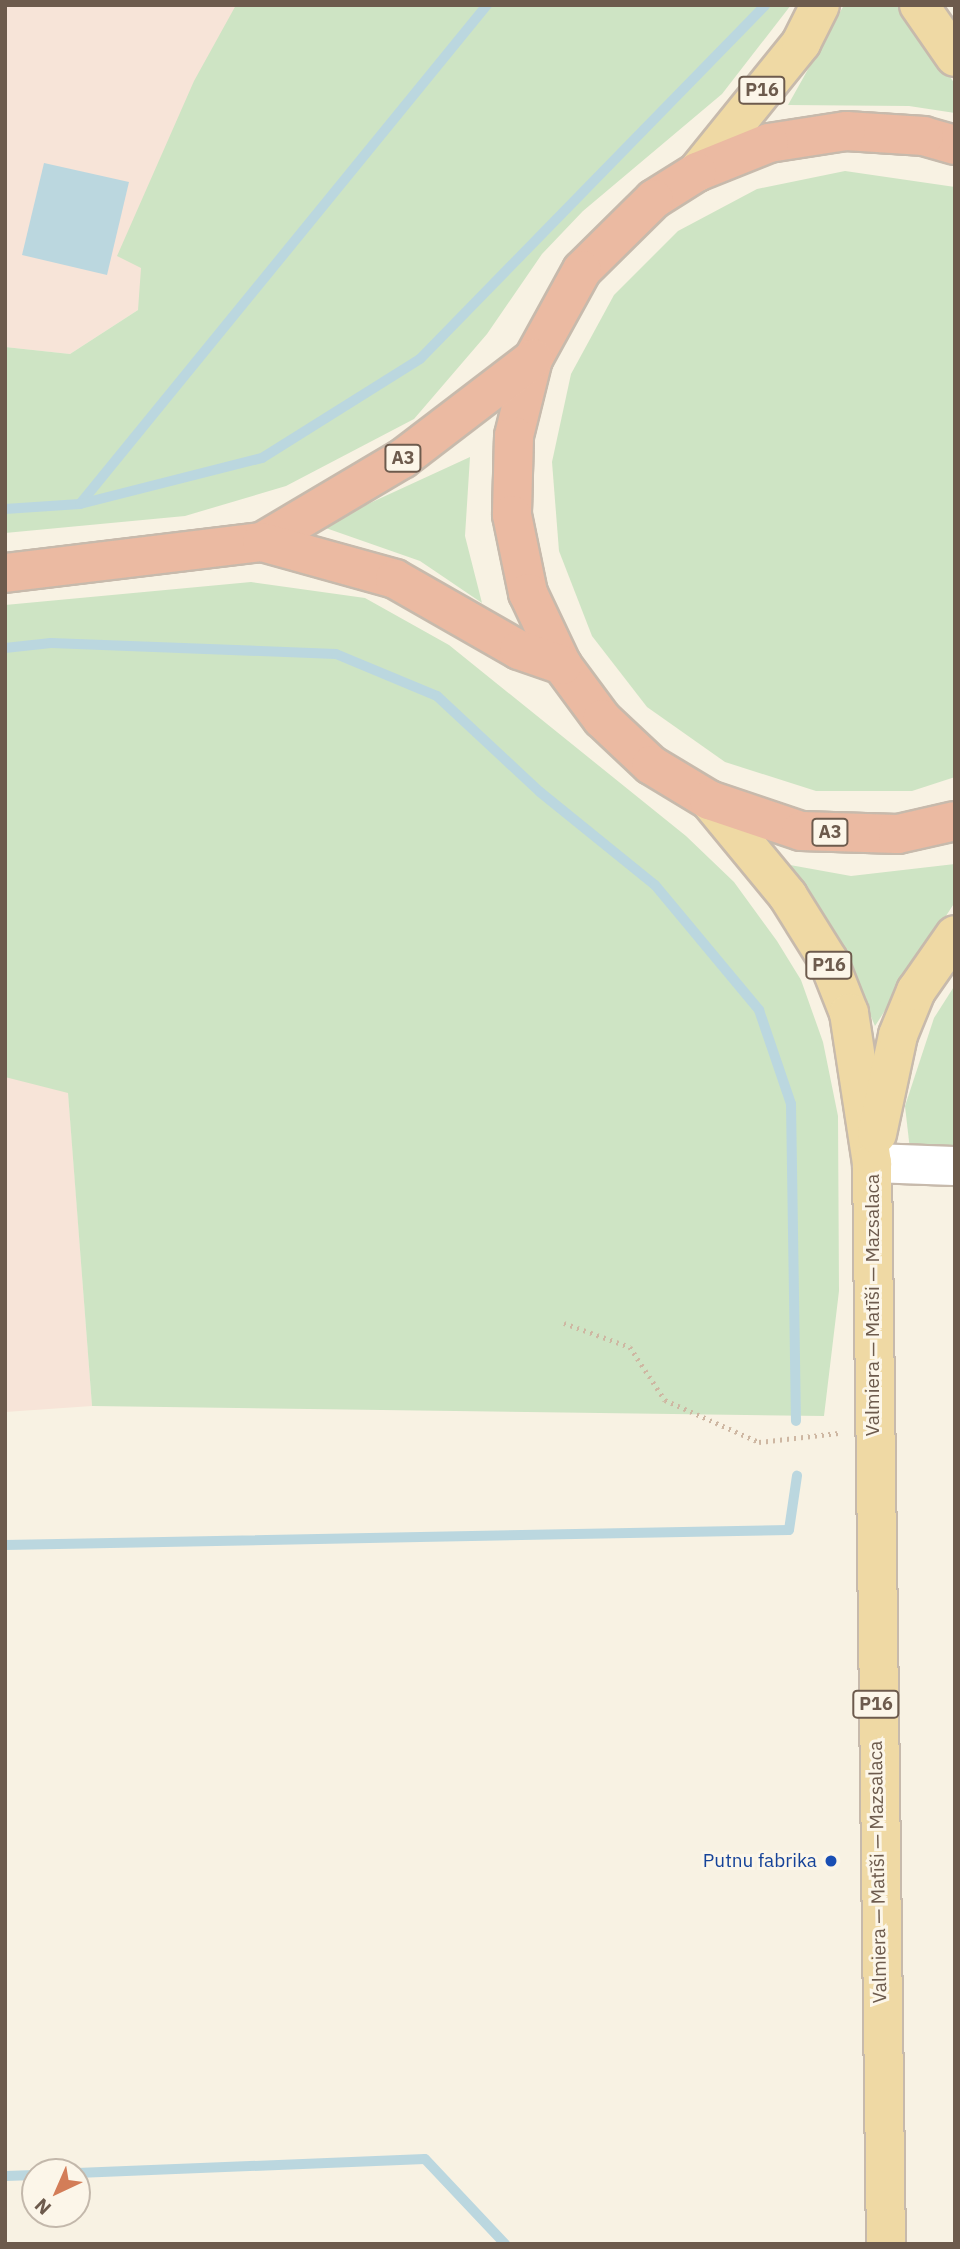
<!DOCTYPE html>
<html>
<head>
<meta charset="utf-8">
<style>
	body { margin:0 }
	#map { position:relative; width:960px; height:2249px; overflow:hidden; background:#f8f2e3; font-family:"IBM Plex Sans",sans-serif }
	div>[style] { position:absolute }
	.commercial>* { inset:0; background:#f7e4d8 }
	.green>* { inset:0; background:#cee4c4 }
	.water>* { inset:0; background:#bbd7df }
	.stream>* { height:10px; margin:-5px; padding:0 5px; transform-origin:5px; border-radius:5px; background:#bbd7df }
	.path>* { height:4.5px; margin-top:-2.25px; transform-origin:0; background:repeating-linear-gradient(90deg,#ceb7a2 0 2px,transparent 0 7px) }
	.roads { filter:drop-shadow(2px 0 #c7baac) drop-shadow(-2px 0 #c7baac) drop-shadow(0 2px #c7baac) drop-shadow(0 -2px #c7baac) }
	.minor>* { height:38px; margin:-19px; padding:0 19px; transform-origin:19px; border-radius:19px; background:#fff }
	.major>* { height:38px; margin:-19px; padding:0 19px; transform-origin:19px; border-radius:19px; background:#efd9a4 }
	.highway>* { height:38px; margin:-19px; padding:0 19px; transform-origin:19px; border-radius:19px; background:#ebbaa2 }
	.dots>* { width:19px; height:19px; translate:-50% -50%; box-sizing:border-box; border:4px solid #fcf6e9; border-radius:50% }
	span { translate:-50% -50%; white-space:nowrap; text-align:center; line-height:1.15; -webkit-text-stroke:6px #fcf6e9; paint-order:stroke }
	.shield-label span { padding:2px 5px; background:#fcf6e9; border:2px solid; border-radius:5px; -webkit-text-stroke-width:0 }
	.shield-label { font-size:18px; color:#6d5b4d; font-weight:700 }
	.street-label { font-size:19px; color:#6d5b4d }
	.transit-label { font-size:19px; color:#164399 }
	.right { translate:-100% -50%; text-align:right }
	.frame { position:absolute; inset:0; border:7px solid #6d5b4d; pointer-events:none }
	.north { position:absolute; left:21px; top:2158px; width:70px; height:70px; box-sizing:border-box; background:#fcf6e9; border:2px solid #c3b8ab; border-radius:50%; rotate:224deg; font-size:19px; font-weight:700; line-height:28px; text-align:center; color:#6d5b4d }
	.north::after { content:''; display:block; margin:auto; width:24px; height:32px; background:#d37d58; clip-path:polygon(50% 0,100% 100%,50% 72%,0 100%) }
</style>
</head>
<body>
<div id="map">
	<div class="commercial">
		<div style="clip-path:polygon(5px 5px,330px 5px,138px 310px,70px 354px,5px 347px)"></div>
		<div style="clip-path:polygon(58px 958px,92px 1406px,5px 1412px,5px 962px)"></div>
	</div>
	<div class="green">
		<div style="clip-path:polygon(236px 5px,791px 5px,722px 94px,583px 211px,542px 254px,487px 334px,414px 419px,286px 486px,185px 516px,5px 533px,5px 347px,70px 354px,138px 310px,141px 268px,117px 256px,194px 81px)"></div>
		<div style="clip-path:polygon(844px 5px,899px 5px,955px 84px,955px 113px,909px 106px,788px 105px)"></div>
		<div style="clip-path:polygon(845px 171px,955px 187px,955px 777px,912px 791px,816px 791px,725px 762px,647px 707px,592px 636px,559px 551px,552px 462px,571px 374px,614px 295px,678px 231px,757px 189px)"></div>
		<div style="clip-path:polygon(470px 457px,465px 536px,482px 603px,420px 561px,320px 526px)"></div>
		<div style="clip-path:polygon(251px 582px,365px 598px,449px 645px,686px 836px,734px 882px,777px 941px,801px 980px,823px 1042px,838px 1116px,839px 1291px,824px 1416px,92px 1406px,68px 1093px,5px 1077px,5px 605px)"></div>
		<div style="clip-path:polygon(955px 864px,955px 902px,875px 1026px,837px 936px,790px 865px,851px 876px)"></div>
		<div style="clip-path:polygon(955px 985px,955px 1159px,910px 1150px,905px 1106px,934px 1018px)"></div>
	</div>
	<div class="water">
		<div style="clip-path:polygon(44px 163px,129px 182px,107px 275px,22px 255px)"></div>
	</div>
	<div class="stream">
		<div style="left:80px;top:504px;width:644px;rotate:-50.8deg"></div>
		<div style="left:5px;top:509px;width:75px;rotate:-3.8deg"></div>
		<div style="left:80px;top:504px;width:188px;rotate:-14.2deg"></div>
		<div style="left:262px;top:458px;width:186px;rotate:-32.1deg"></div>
		<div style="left:420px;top:359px;width:494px;rotate:-45.7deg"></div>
		<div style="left:5px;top:648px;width:46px;rotate:-6.2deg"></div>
		<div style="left:51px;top:643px;width:285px;rotate:2.2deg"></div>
		<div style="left:336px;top:654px;width:109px;rotate:22.6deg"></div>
		<div style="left:437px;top:696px;width:141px;rotate:43deg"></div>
		<div style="left:540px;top:792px;width:148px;rotate:39deg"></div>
		<div style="left:655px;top:885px;width:163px;rotate:50.2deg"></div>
		<div style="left:759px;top:1010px;width:99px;rotate:71.2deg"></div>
		<div style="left:791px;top:1104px;width:317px;rotate:89.1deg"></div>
		<div style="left:5px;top:1545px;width:784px;rotate:-1.1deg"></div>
		<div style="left:789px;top:1530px;width:55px;rotate:-81.6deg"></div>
		<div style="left:77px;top:2173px;width:348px;rotate:-2.3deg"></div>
		<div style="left:425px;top:2159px;width:117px;rotate:46.7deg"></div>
		<div style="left:5px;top:2176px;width:30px;rotate:-2deg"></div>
	</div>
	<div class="path">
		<div style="left:564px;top:1323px;width:70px;rotate:20deg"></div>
		<div style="left:630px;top:1347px;width:64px;rotate:56.6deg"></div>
		<div style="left:665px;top:1400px;width:103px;rotate:24.1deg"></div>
		<div style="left:759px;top:1442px;width:80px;rotate:-6.5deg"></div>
	</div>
	<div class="roads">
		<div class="minor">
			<div style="left:872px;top:1163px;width:83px;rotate:2.1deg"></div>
		</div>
		<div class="major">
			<div style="left:919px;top:5px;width:63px;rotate:55.3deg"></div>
			<div style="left:697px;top:172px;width:166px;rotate:-51.1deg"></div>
			<div style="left:801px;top:43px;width:42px;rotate:-63.4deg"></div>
			<div style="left:709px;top:800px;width:124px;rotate:50.5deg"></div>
			<div style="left:788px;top:896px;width:75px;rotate:58deg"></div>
			<div style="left:828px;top:960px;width:57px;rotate:68.4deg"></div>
			<div style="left:849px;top:1013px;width:152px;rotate:81.3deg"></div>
			<div style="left:872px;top:1163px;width:1081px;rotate:89.26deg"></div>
			<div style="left:877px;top:1134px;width:101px;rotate:-78deg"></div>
			<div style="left:898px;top:1035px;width:48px;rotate:-67.8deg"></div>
			<div style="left:916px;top:991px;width:68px;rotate:-55.1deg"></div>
		</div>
		<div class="highway">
			<div style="left:955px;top:145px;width:32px;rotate:-164deg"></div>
			<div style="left:924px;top:136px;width:78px;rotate:-176.3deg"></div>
			<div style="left:846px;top:131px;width:78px;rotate:171.1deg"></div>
			<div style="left:769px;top:143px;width:78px;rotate:158.1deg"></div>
			<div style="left:697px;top:172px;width:51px;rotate:147.9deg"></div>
			<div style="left:654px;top:199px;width:101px;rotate:135.4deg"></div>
			<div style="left:582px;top:270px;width:102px;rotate:118.8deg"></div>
			<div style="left:533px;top:359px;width:79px;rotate:103.9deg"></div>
			<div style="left:514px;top:436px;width:79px;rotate:91.5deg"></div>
			<div style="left:512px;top:515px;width:80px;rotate:78.4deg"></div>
			<div style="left:528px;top:593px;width:80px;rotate:64.7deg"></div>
			<div style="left:562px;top:665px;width:67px;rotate:53.5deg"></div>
			<div style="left:602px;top:719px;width:67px;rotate:43.2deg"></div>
			<div style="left:651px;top:765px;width:68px;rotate:31.1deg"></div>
			<div style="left:709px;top:800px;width:97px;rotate:18.6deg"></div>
			<div style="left:801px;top:831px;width:97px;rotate:1.8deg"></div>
			<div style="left:898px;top:834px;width:58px;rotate:-12.8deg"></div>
			<div style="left:262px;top:542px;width:163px;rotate:-30.7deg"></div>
			<div style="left:402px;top:459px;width:165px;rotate:-37.4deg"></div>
			<div style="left:5px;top:573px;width:259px;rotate:-6.9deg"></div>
			<div style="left:262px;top:542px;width:138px;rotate:15.5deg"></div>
			<div style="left:395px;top:579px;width:143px;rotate:29.8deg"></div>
			<div style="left:519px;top:650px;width:46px;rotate:19.2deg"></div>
		</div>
	</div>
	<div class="dots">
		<div style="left:831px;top:1861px;background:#1a4fb4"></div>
	</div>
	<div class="shield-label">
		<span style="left:762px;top:90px">P16</span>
		<span style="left:403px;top:458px">A3</span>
		<span style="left:830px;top:832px">A3</span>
		<span style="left:829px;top:965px">P16</span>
		<span style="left:876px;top:1704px">P16</span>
	</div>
	<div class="street-label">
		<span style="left:873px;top:1305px;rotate:-90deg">Valmiera — Matīši — Mazsalaca</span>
		<span style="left:878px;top:1872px;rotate:-91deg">Valmiera — Matīši — Mazsalaca</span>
	</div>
	<div class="transit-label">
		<span class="right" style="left:817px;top:1861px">Putnu fabrika</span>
	</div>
	<div class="frame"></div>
	<div class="north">N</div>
</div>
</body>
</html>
